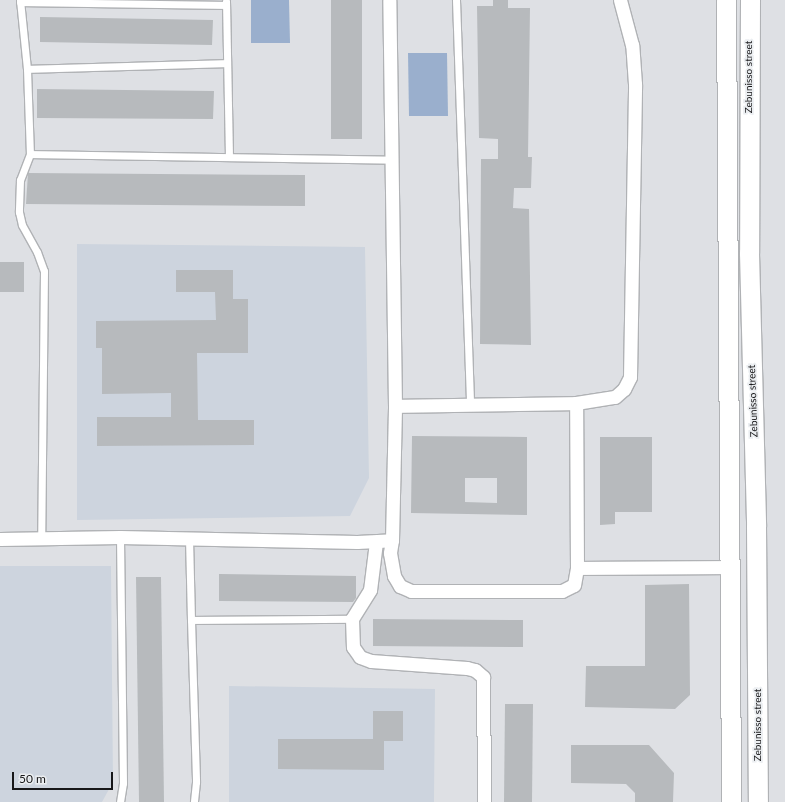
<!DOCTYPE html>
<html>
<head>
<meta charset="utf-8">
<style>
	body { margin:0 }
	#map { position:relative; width:785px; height:802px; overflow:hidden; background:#dee0e4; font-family:Lato,sans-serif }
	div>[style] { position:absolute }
	.built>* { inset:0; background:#cdd4de }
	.green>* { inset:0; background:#9aafcd }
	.building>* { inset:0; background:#b7babd }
	.roads { filter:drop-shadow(1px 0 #b0b2b5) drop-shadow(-1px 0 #b0b2b5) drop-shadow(0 1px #b0b2b5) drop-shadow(0 -1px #b0b2b5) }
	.lane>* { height:7px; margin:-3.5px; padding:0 3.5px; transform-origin:3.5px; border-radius:3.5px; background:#fff }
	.street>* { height:13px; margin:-6.5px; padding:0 6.5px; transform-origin:6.5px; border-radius:6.5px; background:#fff }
	.secondary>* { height:19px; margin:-9.5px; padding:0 9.5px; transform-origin:9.5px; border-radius:9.5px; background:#fff }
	span { translate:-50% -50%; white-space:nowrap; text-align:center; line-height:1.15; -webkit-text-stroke:3.5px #ebeef1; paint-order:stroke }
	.street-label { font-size:10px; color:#171719 }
	.scale { position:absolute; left:12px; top:772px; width:101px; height:18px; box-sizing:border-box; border:2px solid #171719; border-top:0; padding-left:5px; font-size:12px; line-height:14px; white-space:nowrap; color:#171719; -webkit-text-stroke:3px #ebeef1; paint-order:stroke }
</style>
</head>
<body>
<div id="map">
	<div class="built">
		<div style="clip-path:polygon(77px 244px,365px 247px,369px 478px,350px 516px,77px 520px)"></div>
		<div style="clip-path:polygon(0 566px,111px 566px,113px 782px,102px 802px,0 802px)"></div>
		<div style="clip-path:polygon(229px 686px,435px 689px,434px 802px,229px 802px)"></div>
	</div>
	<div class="green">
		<div style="clip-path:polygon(251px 0,289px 0,290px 43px,251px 43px)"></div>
		<div style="clip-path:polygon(408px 53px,447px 53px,448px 116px,409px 116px)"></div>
	</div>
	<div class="building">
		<div style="clip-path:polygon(331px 0,362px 0,362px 139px,331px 139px)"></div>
		<div style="clip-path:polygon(493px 0,508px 0,508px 8px,530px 8px,528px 157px,532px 157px,531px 188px,514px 188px,513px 208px,529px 209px,531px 345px,480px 344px,481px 159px,498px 159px,498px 139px,479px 138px,477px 6px,493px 6px)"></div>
		<div style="clip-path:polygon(40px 17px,213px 20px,212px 45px,40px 42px)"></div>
		<div style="clip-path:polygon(37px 89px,214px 91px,213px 119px,37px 118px)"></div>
		<div style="clip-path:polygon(28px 173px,305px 175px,305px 206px,26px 204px)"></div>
		<div style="clip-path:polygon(0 262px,24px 262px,24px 292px,0 292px)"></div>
		<div style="clip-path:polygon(176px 270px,233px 270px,233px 299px,248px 299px,248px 353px,197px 353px,198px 420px,254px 420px,254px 445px,97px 446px,97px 417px,171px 417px,171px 393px,102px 394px,102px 348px,96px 348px,96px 321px,216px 320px,215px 292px,176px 292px)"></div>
		<div style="clip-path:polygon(evenodd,412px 436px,527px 437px,527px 515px,411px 513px,412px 436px,465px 478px,497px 478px,497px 503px,465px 502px,465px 478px)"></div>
		<div style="clip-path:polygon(600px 437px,652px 437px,652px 512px,615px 512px,615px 524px,600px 525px)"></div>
		<div style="clip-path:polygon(219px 574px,356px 576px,356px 598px,353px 602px,219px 601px)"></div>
		<div style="clip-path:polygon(136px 577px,161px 577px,164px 802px,139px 802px)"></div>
		<div style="clip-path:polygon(689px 584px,690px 695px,675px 709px,585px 707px,586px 666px,645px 666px,645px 585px)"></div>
		<div style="clip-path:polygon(373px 619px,523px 620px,523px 647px,373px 646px)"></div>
		<div style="clip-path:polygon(505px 704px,533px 704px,532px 802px,504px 802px)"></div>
		<div style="clip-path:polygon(373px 711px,403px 711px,403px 741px,384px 741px,384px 770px,278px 769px,278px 739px,373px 739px)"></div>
		<div style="clip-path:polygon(571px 745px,649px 745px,674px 773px,673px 802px,635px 802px,635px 793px,626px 784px,571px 783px)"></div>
	</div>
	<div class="roads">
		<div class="lane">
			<div style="left:20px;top:0;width:69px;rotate:84.2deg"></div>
			<div style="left:27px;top:69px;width:85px;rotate:88deg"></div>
			<div style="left:30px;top:154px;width:28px;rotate:111deg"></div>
			<div style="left:20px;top:180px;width:32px;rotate:92deg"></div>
			<div style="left:19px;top:212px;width:13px;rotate:77deg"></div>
			<div style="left:22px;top:225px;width:31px;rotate:61deg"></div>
			<div style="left:37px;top:252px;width:20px;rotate:70deg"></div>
			<div style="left:44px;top:271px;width:266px;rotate:90.6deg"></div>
			<div style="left:456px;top:0;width:405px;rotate:88deg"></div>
			<div style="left:226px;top:1px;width:156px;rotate:88.9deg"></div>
			<div style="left:20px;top:2px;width:206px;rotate:0.8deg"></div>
			<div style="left:27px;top:69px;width:200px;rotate:-1.7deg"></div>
			<div style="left:30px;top:154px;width:362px;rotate:0.9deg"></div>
			<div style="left:120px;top:537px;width:246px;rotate:89.3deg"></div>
			<div style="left:123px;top:783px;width:19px;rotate:99deg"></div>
			<div style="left:189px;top:538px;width:82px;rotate:88.6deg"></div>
			<div style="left:191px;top:620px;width:161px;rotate:-0.4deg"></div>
			<div style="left:191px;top:620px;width:162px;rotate:88.2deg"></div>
			<div style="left:196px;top:782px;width:20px;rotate:96deg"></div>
		</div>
		<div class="street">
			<div style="left:395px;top:406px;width:181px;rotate:-0.9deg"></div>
			<div style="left:0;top:539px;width:120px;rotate:-1deg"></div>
			<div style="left:120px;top:537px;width:237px;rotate:1.2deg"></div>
			<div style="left:357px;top:542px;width:35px;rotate:-3deg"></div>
			<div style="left:392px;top:540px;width:134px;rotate:-88.7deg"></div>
			<div style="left:395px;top:406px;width:406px;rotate:-90.8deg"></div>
			<div style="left:392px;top:540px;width:13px;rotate:99deg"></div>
			<div style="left:390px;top:553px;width:23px;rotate:80deg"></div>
			<div style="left:394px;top:576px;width:12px;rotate:59deg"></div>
			<div style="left:400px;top:586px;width:12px;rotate:24deg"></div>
			<div style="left:411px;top:591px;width:151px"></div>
			<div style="left:562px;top:591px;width:13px;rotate:-27deg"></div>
			<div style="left:574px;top:585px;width:17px;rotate:-80deg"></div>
			<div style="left:577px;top:568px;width:165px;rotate:-90.3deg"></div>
			<div style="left:576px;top:403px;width:39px;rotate:-9deg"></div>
			<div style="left:615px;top:397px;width:12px;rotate:-42deg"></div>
			<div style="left:624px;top:389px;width:13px;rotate:-63deg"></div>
			<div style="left:630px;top:377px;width:293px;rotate:-89deg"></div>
			<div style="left:635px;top:84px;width:39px;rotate:-94deg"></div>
			<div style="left:632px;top:45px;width:47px;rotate:-104.9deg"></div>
			<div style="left:376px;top:542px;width:48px;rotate:97.1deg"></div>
			<div style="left:370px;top:590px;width:34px;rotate:122deg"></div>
			<div style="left:352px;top:619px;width:28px;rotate:88deg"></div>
			<div style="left:353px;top:647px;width:12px;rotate:55deg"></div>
			<div style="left:360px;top:657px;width:12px;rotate:20deg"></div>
			<div style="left:371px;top:661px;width:96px;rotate:4.2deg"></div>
			<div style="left:467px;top:668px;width:8px;rotate:14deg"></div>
			<div style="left:475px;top:670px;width:11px;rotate:41deg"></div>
			<div style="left:483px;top:677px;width:125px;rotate:89.5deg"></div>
			<div style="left:577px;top:568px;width:153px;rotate:-0.4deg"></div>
		</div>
		<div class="secondary">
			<div style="left:726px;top:0;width:802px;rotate:89.64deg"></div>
			<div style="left:750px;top:0;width:253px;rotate:90.2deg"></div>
			<div style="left:749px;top:253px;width:273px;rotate:88.5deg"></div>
			<div style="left:756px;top:526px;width:276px;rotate:89.6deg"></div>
		</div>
	</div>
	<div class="street-label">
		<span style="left:749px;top:77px;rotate:-90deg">Zebunisso street</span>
		<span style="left:753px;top:401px;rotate:-92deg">Zebunisso street</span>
		<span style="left:758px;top:725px;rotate:-90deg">Zebunisso street</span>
	</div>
	<div class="scale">50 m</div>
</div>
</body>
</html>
